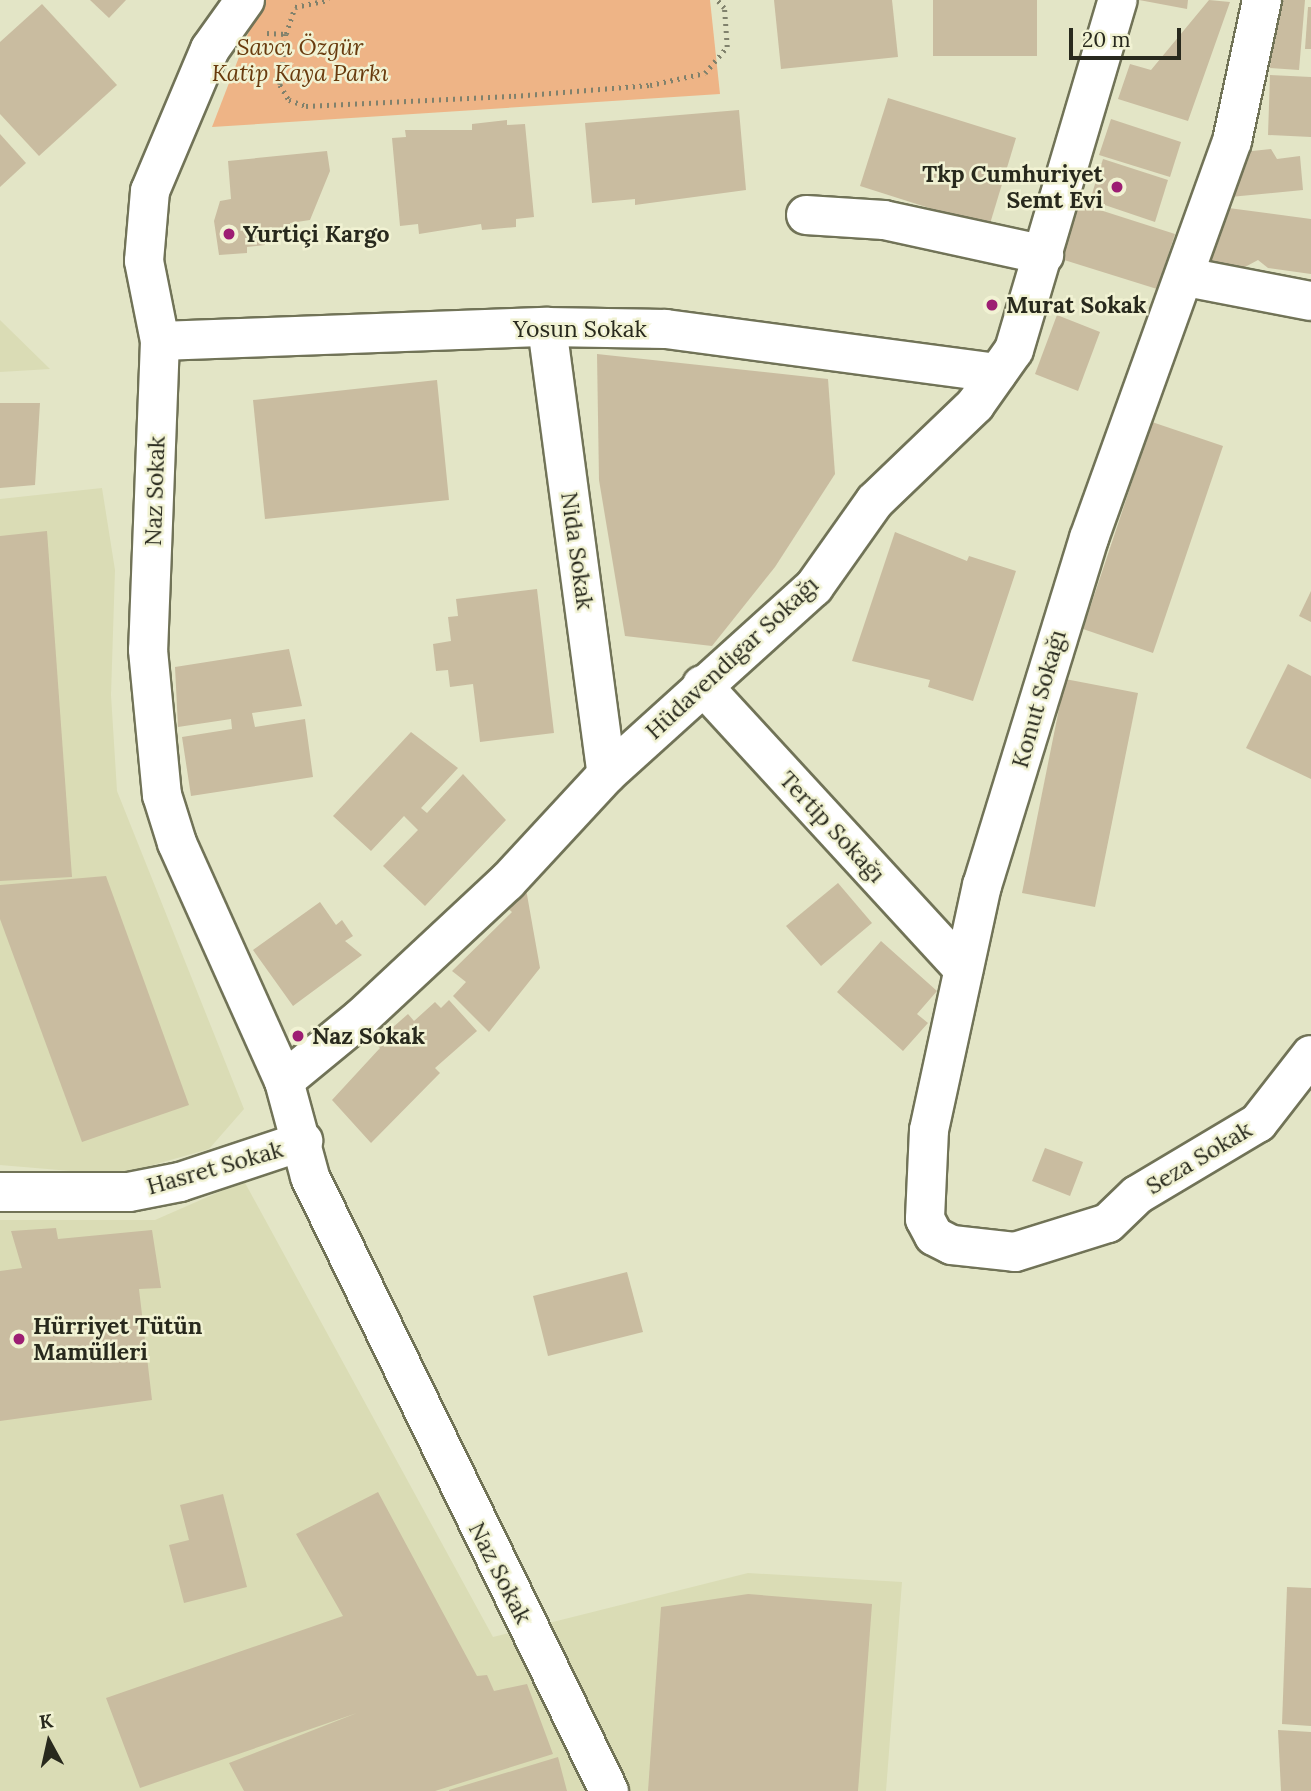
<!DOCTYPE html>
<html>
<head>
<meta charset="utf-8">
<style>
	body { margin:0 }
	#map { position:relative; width:1311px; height:1791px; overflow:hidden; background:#e3e5c6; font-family:Lora,serif }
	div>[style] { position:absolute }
	.built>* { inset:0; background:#dadcb5 }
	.green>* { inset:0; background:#eeb486 }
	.building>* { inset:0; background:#c9bca0 }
	.path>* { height:4.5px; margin-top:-2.25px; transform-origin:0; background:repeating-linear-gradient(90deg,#80816c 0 2px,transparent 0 7px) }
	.roads { filter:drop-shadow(2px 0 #717357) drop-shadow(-2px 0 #717357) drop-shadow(0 2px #717357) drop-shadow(0 -2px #717357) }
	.minor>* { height:38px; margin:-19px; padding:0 19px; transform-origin:19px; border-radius:19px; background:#fff }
	.dots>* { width:19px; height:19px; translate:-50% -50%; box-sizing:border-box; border:4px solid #f1f2d3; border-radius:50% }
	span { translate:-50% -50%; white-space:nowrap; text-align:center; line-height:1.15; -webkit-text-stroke:5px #f1f2d3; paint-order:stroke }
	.park-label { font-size:23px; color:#693b0e; font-style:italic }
	.poi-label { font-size:23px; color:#28291d; font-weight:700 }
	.right { translate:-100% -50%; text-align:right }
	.left { translate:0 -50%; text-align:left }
	.street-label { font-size:23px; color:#28291d }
	.north { position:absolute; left:14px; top:1707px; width:70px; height:70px; -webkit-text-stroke:5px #f1f2d3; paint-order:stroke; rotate:352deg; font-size:19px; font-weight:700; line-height:28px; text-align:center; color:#28291d }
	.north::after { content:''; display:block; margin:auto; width:24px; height:32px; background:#28291d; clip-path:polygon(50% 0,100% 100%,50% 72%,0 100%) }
	.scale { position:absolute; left:1069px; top:28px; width:112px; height:32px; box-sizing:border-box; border:4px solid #28291d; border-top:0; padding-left:9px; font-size:21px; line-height:24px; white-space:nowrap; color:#28291d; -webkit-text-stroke:5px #f1f2d3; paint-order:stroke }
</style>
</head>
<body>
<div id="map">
	<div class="built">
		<div style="clip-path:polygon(0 320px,50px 369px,0 372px)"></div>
		<div style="clip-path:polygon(102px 488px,115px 570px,111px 695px,117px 791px,244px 1109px,209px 1149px,118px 1175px,0 1165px,0 499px)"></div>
		<div style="clip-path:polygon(244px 1181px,493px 1637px,748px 1573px,902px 1582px,886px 1791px,0 1791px,0 1220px,155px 1220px)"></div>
	</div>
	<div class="green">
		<div style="clip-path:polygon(261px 0,710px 0,720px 94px,212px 127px)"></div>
	</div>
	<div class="building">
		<div style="clip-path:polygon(90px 0,126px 0,109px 18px)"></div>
		<div style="clip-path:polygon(774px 0,892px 0,898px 57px,781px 69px)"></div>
		<div style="clip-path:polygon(933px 0,1037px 0,1037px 56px,933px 56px)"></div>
		<div style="clip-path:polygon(1139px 0,1188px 0,1187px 9px)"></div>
		<div style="clip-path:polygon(1209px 0,1230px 2px,1188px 121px,1118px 99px,1130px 64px,1151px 70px)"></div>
		<div style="clip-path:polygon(1275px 0,1305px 0,1299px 70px,1270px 68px)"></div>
		<div style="clip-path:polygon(42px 4px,117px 85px,39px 156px,0 114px,0 42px)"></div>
		<div style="clip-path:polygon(1308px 7px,1311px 7px,1311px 49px,1305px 49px)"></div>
		<div style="clip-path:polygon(1270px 75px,1311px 77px,1311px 137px,1268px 135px)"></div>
		<div style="clip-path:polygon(888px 98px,1016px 138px,989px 227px,860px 186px)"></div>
		<div style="clip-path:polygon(739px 110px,746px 190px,635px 205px,635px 199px,592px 203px,585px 123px)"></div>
		<div style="clip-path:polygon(1111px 119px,1181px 142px,1170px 177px,1099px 155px)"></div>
		<div style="clip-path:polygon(507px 120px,507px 125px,525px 124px,534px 217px,516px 219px,516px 227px,482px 230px,481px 224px,419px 234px,418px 224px,400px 226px,392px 138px,406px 137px,405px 130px,472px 130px,472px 124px)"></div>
		<div style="clip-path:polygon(0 134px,26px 163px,0 187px)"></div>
		<div style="clip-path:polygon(1271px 149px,1277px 159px,1300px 156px,1303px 190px,1230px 197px,1243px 152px)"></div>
		<div style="clip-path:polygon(327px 151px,330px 171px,310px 220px,290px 223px,291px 231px,264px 234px,265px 245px,247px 247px,247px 253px,219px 255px,214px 221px,220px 201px,231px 199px,228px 161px)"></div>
		<div style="clip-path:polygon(1103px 159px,1168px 180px,1155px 222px,1090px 200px)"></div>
		<div style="clip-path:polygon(1078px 203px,1175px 234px,1157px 289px,1061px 259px)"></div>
		<div style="clip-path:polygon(1221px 207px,1311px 219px,1311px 274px,1268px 268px,1258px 260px,1245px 267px,1205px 261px)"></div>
		<div style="clip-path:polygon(1057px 315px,1100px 332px,1078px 391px,1035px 374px)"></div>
		<div style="clip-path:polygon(597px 354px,828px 379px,835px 474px,775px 567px,712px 646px,625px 636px,599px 480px)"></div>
		<div style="clip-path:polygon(437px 380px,449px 500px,265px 519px,253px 400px)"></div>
		<div style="clip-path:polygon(0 403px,40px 403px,35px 485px,0 488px)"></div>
		<div style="clip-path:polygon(1152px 422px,1223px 446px,1153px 653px,1083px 629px)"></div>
		<div style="clip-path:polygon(47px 531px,72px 877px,0 881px,0 536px)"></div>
		<div style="clip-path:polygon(895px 532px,967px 561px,969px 556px,1016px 571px,973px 701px,928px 687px,930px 680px,852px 661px)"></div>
		<div style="clip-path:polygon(537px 589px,554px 733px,480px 742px,473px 684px,450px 687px,448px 670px,436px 671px,433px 644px,451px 641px,448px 617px,458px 616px,456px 599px)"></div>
		<div style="clip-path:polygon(1311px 591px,1311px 622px,1299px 616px)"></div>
		<div style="clip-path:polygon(289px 649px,302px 706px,252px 713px,255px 727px,305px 719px,313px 777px,191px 796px,182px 737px,232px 729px,231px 719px,178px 727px,175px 667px)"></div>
		<div style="clip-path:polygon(1288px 664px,1311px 676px,1311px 779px,1246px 748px)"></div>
		<div style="clip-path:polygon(1065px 679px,1138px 693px,1095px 907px,1022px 893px)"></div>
		<div style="clip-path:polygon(411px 732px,458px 768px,421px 808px,427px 813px,463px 774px,506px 820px,425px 906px,383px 866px,418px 830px,404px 816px,371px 851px,333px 816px)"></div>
		<div style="clip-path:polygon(106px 876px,189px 1105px,82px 1142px,0 919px,0 885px)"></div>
		<div style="clip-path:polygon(838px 883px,872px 923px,821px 966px,786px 926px)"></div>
		<div style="clip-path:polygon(526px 889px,540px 968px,489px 1032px,453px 996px,466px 982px,452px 971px,512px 912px,505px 906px)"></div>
		<div style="clip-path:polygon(320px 902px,336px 925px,342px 920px,353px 936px,345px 941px,362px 955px,293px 1006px,253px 950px)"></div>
		<div style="clip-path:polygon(881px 941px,937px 991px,917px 1014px,928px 1023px,903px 1051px,837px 992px)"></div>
		<div style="clip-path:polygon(449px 1000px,477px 1031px,435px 1068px,440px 1073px,371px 1143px,332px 1100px,380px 1048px,375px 1043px,408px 1014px,414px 1021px,435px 1002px,441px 1008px)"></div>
		<div style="clip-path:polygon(1045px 1148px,1083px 1162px,1070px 1196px,1032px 1181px)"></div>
		<div style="clip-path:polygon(56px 1228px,58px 1239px,152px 1230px,161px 1288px,139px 1289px,152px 1400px,0 1421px,0 1271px,22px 1268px,11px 1231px)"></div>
		<div style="clip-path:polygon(627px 1272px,643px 1332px,548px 1356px,533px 1296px)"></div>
		<div style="clip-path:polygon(378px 1492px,477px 1676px,487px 1675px,494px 1691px,527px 1684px,553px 1754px,435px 1791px,244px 1791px,229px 1763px,357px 1713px,140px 1788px,106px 1698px,343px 1616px,296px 1534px)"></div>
		<div style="clip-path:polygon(223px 1494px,247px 1587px,184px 1603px,169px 1545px,189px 1540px,180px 1505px)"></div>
		<div style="clip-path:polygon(1287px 1587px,1311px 1588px,1311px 1726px,1282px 1724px)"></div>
		<div style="clip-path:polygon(748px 1594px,872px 1604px,858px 1791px,648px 1791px,661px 1607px)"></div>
		<div style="clip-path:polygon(1278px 1730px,1311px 1732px,1311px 1791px,1281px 1791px)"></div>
		<div style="clip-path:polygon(558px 1757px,567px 1791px,449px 1791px,449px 1790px)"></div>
	</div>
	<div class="path">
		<div style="left:267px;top:33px;width:19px;rotate:3deg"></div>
		<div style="left:286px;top:34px;width:28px;rotate:-72deg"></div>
		<div style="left:295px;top:7px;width:35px;rotate:-12deg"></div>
		<div style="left:286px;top:34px;width:51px;rotate:96.7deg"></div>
		<div style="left:280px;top:85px;width:17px;rotate:59deg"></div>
		<div style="left:289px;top:100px;width:18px;rotate:19deg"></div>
		<div style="left:306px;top:106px;width:208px;rotate:-2.8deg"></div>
		<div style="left:514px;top:96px;width:136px;rotate:-4.6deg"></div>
		<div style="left:650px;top:85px;width:56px;rotate:-12.3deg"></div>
		<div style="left:705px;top:73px;width:34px;rotate:-50deg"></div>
		<div style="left:727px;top:47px;width:39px;rotate:-94deg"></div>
		<div style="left:724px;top:8px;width:11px;rotate:-131deg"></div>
	</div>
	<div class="roads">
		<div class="minor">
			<div style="left:245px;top:0;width:60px;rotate:125.5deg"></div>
			<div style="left:210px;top:49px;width:154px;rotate:112.9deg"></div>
			<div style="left:150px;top:191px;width:70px;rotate:94.9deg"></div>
			<div style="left:144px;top:261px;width:82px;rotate:78.7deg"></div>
			<div style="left:160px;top:341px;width:309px;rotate:92.2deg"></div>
			<div style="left:148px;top:650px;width:146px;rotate:84.5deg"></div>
			<div style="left:162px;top:795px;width:50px;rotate:72.6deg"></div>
			<div style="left:177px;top:843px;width:261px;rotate:65.8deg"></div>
			<div style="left:284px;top:1081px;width:99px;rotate:74.8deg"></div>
			<div style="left:310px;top:1177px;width:683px;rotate:64.04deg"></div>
			<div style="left:1262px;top:0;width:144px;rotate:102deg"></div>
			<div style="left:1232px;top:141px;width:422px;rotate:109.8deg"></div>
			<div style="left:1089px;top:538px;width:363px;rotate:107.1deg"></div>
			<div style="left:982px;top:885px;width:251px;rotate:102.2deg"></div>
			<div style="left:929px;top:1130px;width:89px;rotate:92.6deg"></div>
			<div style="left:925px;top:1219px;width:19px;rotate:62deg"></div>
			<div style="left:934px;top:1236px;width:20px;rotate:27deg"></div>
			<div style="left:952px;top:1245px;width:63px;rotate:6.3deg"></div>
			<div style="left:1015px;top:1252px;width:97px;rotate:-17.3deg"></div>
			<div style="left:1108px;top:1223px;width:40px;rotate:-44deg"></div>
			<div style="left:1137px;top:1195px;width:141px;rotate:-30.8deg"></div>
			<div style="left:1258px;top:1123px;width:86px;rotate:-52.1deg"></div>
			<div style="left:806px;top:215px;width:78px;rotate:3.7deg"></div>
			<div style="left:884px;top:220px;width:164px;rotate:12.3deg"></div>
			<div style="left:1186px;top:277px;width:127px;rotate:10.9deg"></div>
			<div style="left:547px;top:327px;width:451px;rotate:82.4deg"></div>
			<div style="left:160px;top:341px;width:387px;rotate:-2.1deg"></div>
			<div style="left:547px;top:327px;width:119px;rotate:1deg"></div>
			<div style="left:666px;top:329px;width:334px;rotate:7.6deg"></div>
			<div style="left:702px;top:685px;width:386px;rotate:47.4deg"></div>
			<div style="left:284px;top:1081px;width:101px;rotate:-39.4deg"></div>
			<div style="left:362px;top:1017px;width:198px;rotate:-43deg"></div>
			<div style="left:507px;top:882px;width:147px;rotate:-47.2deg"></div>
			<div style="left:607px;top:774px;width:279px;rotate:-42.1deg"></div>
			<div style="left:814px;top:587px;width:105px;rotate:-54.7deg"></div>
			<div style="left:875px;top:501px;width:139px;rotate:-43.8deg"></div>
			<div style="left:975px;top:405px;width:67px;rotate:-54.7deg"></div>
			<div style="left:1014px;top:350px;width:365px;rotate:-73.5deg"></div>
			<div style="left:0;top:1192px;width:129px"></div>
			<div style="left:129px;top:1192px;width:52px;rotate:-11.1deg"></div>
			<div style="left:180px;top:1182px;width:130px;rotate:-18.4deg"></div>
		</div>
	</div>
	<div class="dots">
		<div style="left:1117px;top:187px;background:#9d1e73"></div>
		<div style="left:229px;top:234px;background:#9d1e73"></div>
		<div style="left:992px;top:305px;background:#9d1e73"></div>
		<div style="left:298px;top:1036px;background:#9d1e73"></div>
		<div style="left:19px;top:1339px;background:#9d1e73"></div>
	</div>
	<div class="park-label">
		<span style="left:300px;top:60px">Savcı Özgür<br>Katip Kaya Parkı</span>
	</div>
	<div class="poi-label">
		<span class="right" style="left:1103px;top:187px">Tkp Cumhuriyet<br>Semt Evi</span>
		<span class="left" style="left:243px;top:234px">Yurtiçi Kargo</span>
		<span class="left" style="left:1006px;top:305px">Murat Sokak</span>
		<span class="left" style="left:312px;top:1036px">Naz Sokak</span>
		<span class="left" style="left:33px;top:1339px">Hürriyet Tütün<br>Mamülleri</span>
	</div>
	<div class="street-label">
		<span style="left:580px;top:329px">Yosun Sokak</span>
		<span style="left:155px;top:491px;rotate:-88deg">Naz Sokak</span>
		<span style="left:577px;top:551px;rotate:82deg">Nida Sokak</span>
		<span style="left:732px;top:658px;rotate:-43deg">Hüdavendigar Sokağı</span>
		<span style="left:1039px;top:699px;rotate:-74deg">Konut Sokağı</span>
		<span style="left:832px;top:827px;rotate:47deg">Tertip Sokağı</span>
		<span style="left:1199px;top:1158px;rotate:-31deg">Seza Sokak</span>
		<span style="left:215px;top:1168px;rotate:-16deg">Hasret Sokak</span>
		<span style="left:500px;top:1573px;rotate:63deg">Naz Sokak</span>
	</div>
	<div class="north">K</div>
	<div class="scale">20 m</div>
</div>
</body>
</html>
